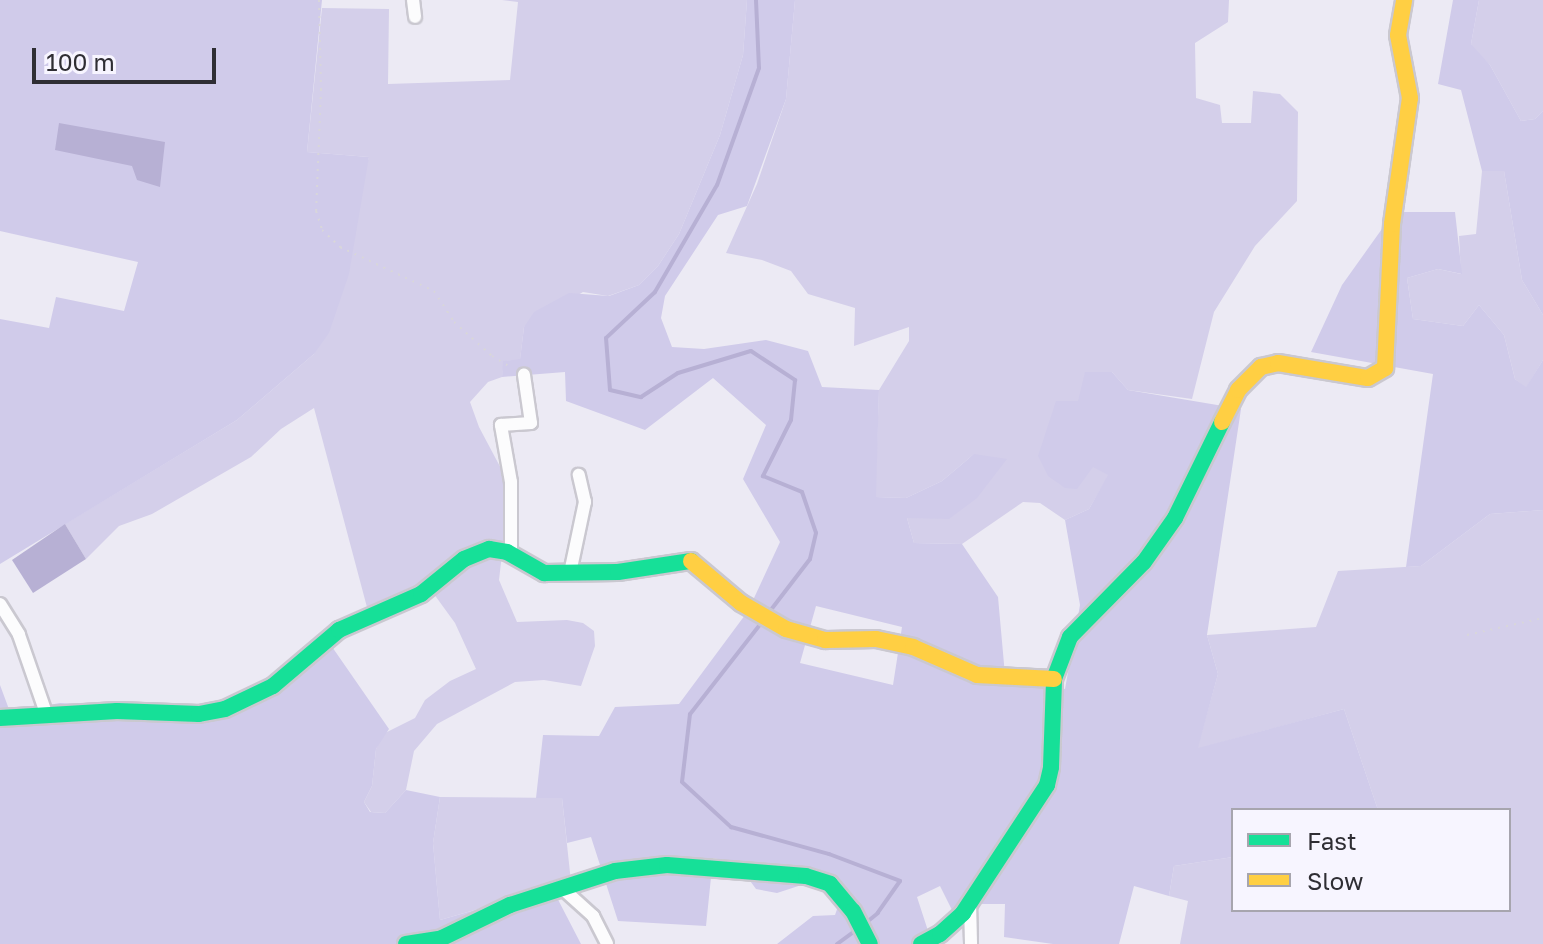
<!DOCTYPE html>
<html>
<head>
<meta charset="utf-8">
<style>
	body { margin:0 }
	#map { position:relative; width:1543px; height:944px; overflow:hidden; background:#eceaf4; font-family:"Golos Text",sans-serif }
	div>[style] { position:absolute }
	.green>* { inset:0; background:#d4cfea }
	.forest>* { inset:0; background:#d0cbea }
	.water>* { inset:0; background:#b7b0d4 }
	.stream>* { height:4px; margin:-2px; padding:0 2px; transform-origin:2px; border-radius:2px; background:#b7b0d4 }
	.path>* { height:2px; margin-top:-1px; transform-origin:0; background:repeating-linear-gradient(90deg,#d8d6da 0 2px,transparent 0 8px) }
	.roads { filter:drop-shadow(2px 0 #cac8d0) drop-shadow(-2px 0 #cac8d0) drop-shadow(0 2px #cac8d0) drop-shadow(0 -2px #cac8d0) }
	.street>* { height:12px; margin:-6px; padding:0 6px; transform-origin:6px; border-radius:6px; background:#fcfcfd }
	.fast>* { height:16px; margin:-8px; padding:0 8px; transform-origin:8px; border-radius:8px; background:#16e098 }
	.slow>* { height:16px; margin:-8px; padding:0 8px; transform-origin:8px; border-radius:8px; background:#ffcf43 }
	span { translate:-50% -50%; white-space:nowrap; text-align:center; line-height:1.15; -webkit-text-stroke:8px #f7f5ff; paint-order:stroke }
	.legend { position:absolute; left:1231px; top:808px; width:280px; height:104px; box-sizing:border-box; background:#f7f5ff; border:2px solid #a7a5ae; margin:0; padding:10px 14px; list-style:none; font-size:24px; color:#2f2e34 }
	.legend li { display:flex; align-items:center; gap:16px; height:40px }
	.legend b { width:40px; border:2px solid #a7a5ae }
	.scale { position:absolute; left:32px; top:48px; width:184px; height:36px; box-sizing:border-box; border:4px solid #2f2e34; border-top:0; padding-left:10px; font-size:24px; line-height:28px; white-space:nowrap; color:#2f2e34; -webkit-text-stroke:6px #f7f5ff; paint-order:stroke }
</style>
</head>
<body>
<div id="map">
	<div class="green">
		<div style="clip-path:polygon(502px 0,747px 0,743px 55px,720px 135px,679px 234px,658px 266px,639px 285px,608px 296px,583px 292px,524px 327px,520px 360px,504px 361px,502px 377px,488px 382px,470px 402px,479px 427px,505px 476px,505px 528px,499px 580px,517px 622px,567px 620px,583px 623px,594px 631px,595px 646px,581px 686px,544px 680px,515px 682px,437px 724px,414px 751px,406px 790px,385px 813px,371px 812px,364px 802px,372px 786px,376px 749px,383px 734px,415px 718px,425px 700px,450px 681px,476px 669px,455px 623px,431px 590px,368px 611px,314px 408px,281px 429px,251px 457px,152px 514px,119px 526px,86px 559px,65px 524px,237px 420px,314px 354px,369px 157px,307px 152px,322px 8px,389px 9px,388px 84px,510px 80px,518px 2px)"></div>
		<div style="clip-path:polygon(795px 0,1229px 0,1228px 22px,1195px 43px,1196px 98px,1220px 105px,1222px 123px,1251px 123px,1253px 91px,1280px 94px,1298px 112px,1297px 201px,1255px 246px,1214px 312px,1192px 399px,1128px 390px,1112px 372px,1085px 372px,1093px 466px,1109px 475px,1089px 509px,1065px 520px,1040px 503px,1023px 502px,962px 544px,914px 543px,907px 518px,974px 454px,942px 481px,906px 498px,875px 497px,879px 390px,909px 341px,909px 327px,854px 346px,855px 308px,808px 294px,791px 271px,762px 260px,726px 253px,757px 184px,786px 99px)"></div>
		<div style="clip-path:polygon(1479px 0,1543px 0,1543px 111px,1535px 119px,1521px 121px,1490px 65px,1474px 51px,1471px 44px)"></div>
		<div style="clip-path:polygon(1482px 171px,1504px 171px,1522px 280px,1543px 315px,1543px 360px,1526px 388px,1515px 379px,1504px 335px,1479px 305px,1463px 326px,1413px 319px,1407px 278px,1438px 269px,1461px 274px,1459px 236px,1476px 234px)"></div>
		<div style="clip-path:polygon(1543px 510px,1543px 944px,1180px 944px,1188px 901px,1169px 896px,1174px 866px,1233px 857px,1233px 910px,1509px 910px,1509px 810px,1378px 810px,1344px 709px,1197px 749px,1218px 674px,1207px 635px,1316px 627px,1338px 571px,1421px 566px,1490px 514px)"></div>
		<div style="clip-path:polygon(440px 797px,562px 798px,571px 882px,440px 920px,433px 843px)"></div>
	</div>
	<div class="forest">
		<div style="clip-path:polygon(0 0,322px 0,307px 152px,369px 157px,349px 274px,329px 333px,314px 354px,237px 420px,0 564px,0 319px,49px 328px,56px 297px,124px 311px,138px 262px,0 231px)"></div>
		<div style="clip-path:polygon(evenodd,747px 0,795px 0,786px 99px,747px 206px,718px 215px,665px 296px,661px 318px,672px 347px,704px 349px,766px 340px,808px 351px,822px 387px,879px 390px,876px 497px,906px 498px,942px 481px,974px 454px,1007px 459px,977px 498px,949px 519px,907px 518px,914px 543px,962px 544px,998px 597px,1005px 675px,1065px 689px,1080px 605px,1065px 520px,1089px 509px,1108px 475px,1093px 467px,1077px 489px,1065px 488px,1048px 476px,1038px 456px,1056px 401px,1078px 401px,1085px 372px,1112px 372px,1128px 390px,1241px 409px,1207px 635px,1218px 674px,1198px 748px,1344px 709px,1378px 810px,1233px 810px,1233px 857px,1174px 866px,1169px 896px,1134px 886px,1119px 944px,1053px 944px,1004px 937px,1005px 904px,981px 904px,957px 920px,940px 886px,917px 897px,931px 940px,924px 944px,777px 944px,813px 916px,835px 915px,843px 892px,823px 878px,777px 893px,756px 889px,737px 863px,713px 858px,706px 926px,618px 921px,591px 837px,567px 843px,562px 798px,536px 798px,543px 735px,599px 736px,615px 707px,679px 704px,748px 611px,780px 542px,743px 479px,766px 425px,713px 378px,645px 430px,566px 401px,565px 372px,502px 377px,503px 361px,520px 359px,524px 327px,534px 312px,569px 293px,609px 296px,639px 285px,658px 266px,679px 234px,720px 135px,743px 55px,747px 0,816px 606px,902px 627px,893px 685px,800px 663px,816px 606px)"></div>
		<div style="clip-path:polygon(1453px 0,1479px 0,1471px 44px,1490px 65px,1521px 121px,1535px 119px,1543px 111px,1543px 315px,1522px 280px,1504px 171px,1482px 171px,1461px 90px,1438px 84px)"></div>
		<div style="clip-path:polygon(1394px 212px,1455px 212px,1462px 274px,1438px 269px,1407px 278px,1413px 319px,1463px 326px,1479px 305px,1504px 335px,1515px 379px,1526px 387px,1543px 360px,1543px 510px,1490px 514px,1421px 566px,1406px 567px,1433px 374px,1311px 352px,1342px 285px)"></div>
		<div style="clip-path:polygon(328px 641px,389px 729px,376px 749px,372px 786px,364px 802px,370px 812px,385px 813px,406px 790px,440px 797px,433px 843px,440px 920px,552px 888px,581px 944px,0 944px,0 685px,10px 712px,60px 703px,191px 710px,254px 692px)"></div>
	</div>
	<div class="water">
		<div style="clip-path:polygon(59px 123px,165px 142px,160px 187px,137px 180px,132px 166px,55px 150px)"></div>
		<div style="clip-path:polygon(65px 524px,86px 559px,33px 593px,12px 560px)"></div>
	</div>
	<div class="stream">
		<div style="left:756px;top:0;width:68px;rotate:87.5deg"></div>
		<div style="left:759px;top:68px;width:124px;rotate:109.7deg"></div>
		<div style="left:717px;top:185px;width:124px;rotate:120.1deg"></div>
		<div style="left:655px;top:292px;width:67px;rotate:136.8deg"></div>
		<div style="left:606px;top:338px;width:52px;rotate:85.6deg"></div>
		<div style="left:610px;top:390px;width:32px;rotate:13deg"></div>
		<div style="left:641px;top:397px;width:44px;rotate:-33deg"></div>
		<div style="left:678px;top:373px;width:76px;rotate:-16.8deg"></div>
		<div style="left:751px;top:351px;width:53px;rotate:33.4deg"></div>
		<div style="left:795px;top:380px;width:40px;rotate:95.7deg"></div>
		<div style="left:791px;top:420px;width:63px;rotate:116.6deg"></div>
		<div style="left:763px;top:476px;width:42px;rotate:22.3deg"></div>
		<div style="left:802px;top:492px;width:43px;rotate:71.1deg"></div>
		<div style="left:816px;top:533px;width:27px;rotate:103deg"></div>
		<div style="left:810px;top:559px;width:71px;rotate:127.5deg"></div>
		<div style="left:762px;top:622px;width:117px;rotate:128deg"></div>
		<div style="left:690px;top:714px;width:68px;rotate:96.7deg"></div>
		<div style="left:682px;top:782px;width:67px;rotate:42.6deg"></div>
		<div style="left:731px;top:827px;width:102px;rotate:15.4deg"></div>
		<div style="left:829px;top:854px;width:76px;rotate:20.8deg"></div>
		<div style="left:900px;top:881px;width:39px;rotate:125deg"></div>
		<div style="left:878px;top:913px;width:19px;rotate:141deg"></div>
		<div style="left:837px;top:944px;width:24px;rotate:-36deg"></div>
	</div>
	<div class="path">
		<div style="left:319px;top:0;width:89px;rotate:88.7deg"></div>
		<div style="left:321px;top:89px;width:122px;rotate:92.3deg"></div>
		<div style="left:316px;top:211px;width:20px;rotate:72deg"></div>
		<div style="left:322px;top:230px;width:25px;rotate:43deg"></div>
		<div style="left:340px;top:247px;width:104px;rotate:25.1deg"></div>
		<div style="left:434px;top:291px;width:37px;rotate:57deg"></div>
		<div style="left:454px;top:322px;width:51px;rotate:41.8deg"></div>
		<div style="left:492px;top:356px;width:23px;rotate:31deg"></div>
		<div style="left:1467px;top:635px;width:78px;rotate:-12.6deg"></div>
	</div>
	<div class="roads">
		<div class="street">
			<div style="left:413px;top:0;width:17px;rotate:83deg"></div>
			<div style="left:511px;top:554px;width:72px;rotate:-90deg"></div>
			<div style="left:511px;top:482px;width:58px;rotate:-100deg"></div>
			<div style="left:501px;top:425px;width:30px;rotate:-4deg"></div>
			<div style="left:531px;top:423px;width:49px;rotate:-98.3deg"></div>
			<div style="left:570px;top:573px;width:73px;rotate:-78.1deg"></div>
			<div style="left:585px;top:502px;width:28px;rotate:-103deg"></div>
			<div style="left:0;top:604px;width:36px;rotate:58deg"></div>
			<div style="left:19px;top:635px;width:83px;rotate:70.9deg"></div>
			<div style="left:562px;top:888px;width:42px;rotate:42.1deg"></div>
			<div style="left:593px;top:916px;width:31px;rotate:63deg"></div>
			<div style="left:970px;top:902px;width:42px;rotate:88.6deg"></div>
		</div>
		<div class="fast">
			<div style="left:0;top:718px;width:117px;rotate:-3.4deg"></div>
			<div style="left:117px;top:711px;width:82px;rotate:2.1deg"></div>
			<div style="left:199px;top:714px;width:26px;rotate:-11deg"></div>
			<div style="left:225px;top:709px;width:53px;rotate:-25.6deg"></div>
			<div style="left:273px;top:686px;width:87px;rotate:-40.3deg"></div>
			<div style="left:339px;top:630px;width:90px;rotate:-23.7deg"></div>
			<div style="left:421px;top:594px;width:55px;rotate:-39.1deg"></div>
			<div style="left:464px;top:559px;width:27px;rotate:-22deg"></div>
			<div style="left:489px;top:549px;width:18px;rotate:9deg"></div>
			<div style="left:507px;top:552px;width:43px;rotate:29.6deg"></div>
			<div style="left:544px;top:573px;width:74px;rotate:-0.8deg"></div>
			<div style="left:618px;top:572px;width:74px;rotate:-8.6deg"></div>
			<div style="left:406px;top:944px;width:36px;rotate:-9deg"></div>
			<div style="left:442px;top:938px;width:76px;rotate:-25.9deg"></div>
			<div style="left:510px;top:905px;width:110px;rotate:-17.9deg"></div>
			<div style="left:615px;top:871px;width:52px;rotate:-6.6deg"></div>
			<div style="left:667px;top:865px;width:139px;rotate:4.5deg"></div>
			<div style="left:806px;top:876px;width:25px;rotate:18deg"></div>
			<div style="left:830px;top:884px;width:35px;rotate:50deg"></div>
			<div style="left:853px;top:911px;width:37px;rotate:63deg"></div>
			<div style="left:921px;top:944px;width:21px;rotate:-28deg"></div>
			<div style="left:940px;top:934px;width:31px;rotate:-42deg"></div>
			<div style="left:963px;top:913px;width:153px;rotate:-56.7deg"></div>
			<div style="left:1047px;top:785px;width:18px;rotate:-77deg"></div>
			<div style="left:1051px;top:767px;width:88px;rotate:-88deg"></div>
			<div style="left:1054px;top:679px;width:45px;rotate:-69.1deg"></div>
			<div style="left:1070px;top:637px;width:105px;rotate:-45.4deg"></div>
			<div style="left:1144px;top:562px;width:54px;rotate:-54.8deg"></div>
			<div style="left:1175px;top:518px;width:107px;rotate:-63.9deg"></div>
		</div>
		<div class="slow">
			<div style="left:1222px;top:422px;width:36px;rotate:-63deg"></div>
			<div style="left:1238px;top:390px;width:33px;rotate:-45deg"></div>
			<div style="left:1261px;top:367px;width:17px;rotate:-13deg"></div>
			<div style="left:1278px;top:363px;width:91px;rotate:9.5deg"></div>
			<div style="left:1368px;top:378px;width:20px;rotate:-30deg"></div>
			<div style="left:1385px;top:368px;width:144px;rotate:-87.2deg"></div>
			<div style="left:1392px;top:224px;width:127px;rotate:-81.9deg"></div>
			<div style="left:1410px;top:98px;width:64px;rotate:-100.8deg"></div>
			<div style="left:1398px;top:35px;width:36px;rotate:-80deg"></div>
			<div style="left:691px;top:561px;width:65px;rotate:40deg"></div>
			<div style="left:741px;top:603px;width:52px;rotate:30deg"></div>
			<div style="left:786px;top:629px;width:41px;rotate:15.8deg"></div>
			<div style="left:825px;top:640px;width:51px;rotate:-1.1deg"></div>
			<div style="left:876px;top:639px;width:38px;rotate:12deg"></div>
			<div style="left:913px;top:647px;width:70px;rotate:23.6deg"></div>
			<div style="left:977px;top:675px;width:77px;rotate:3deg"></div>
		</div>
	</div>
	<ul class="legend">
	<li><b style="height:10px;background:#16e098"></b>Fast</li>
	<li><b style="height:10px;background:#ffcf43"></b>Slow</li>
	</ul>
	<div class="scale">100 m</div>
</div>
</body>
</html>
